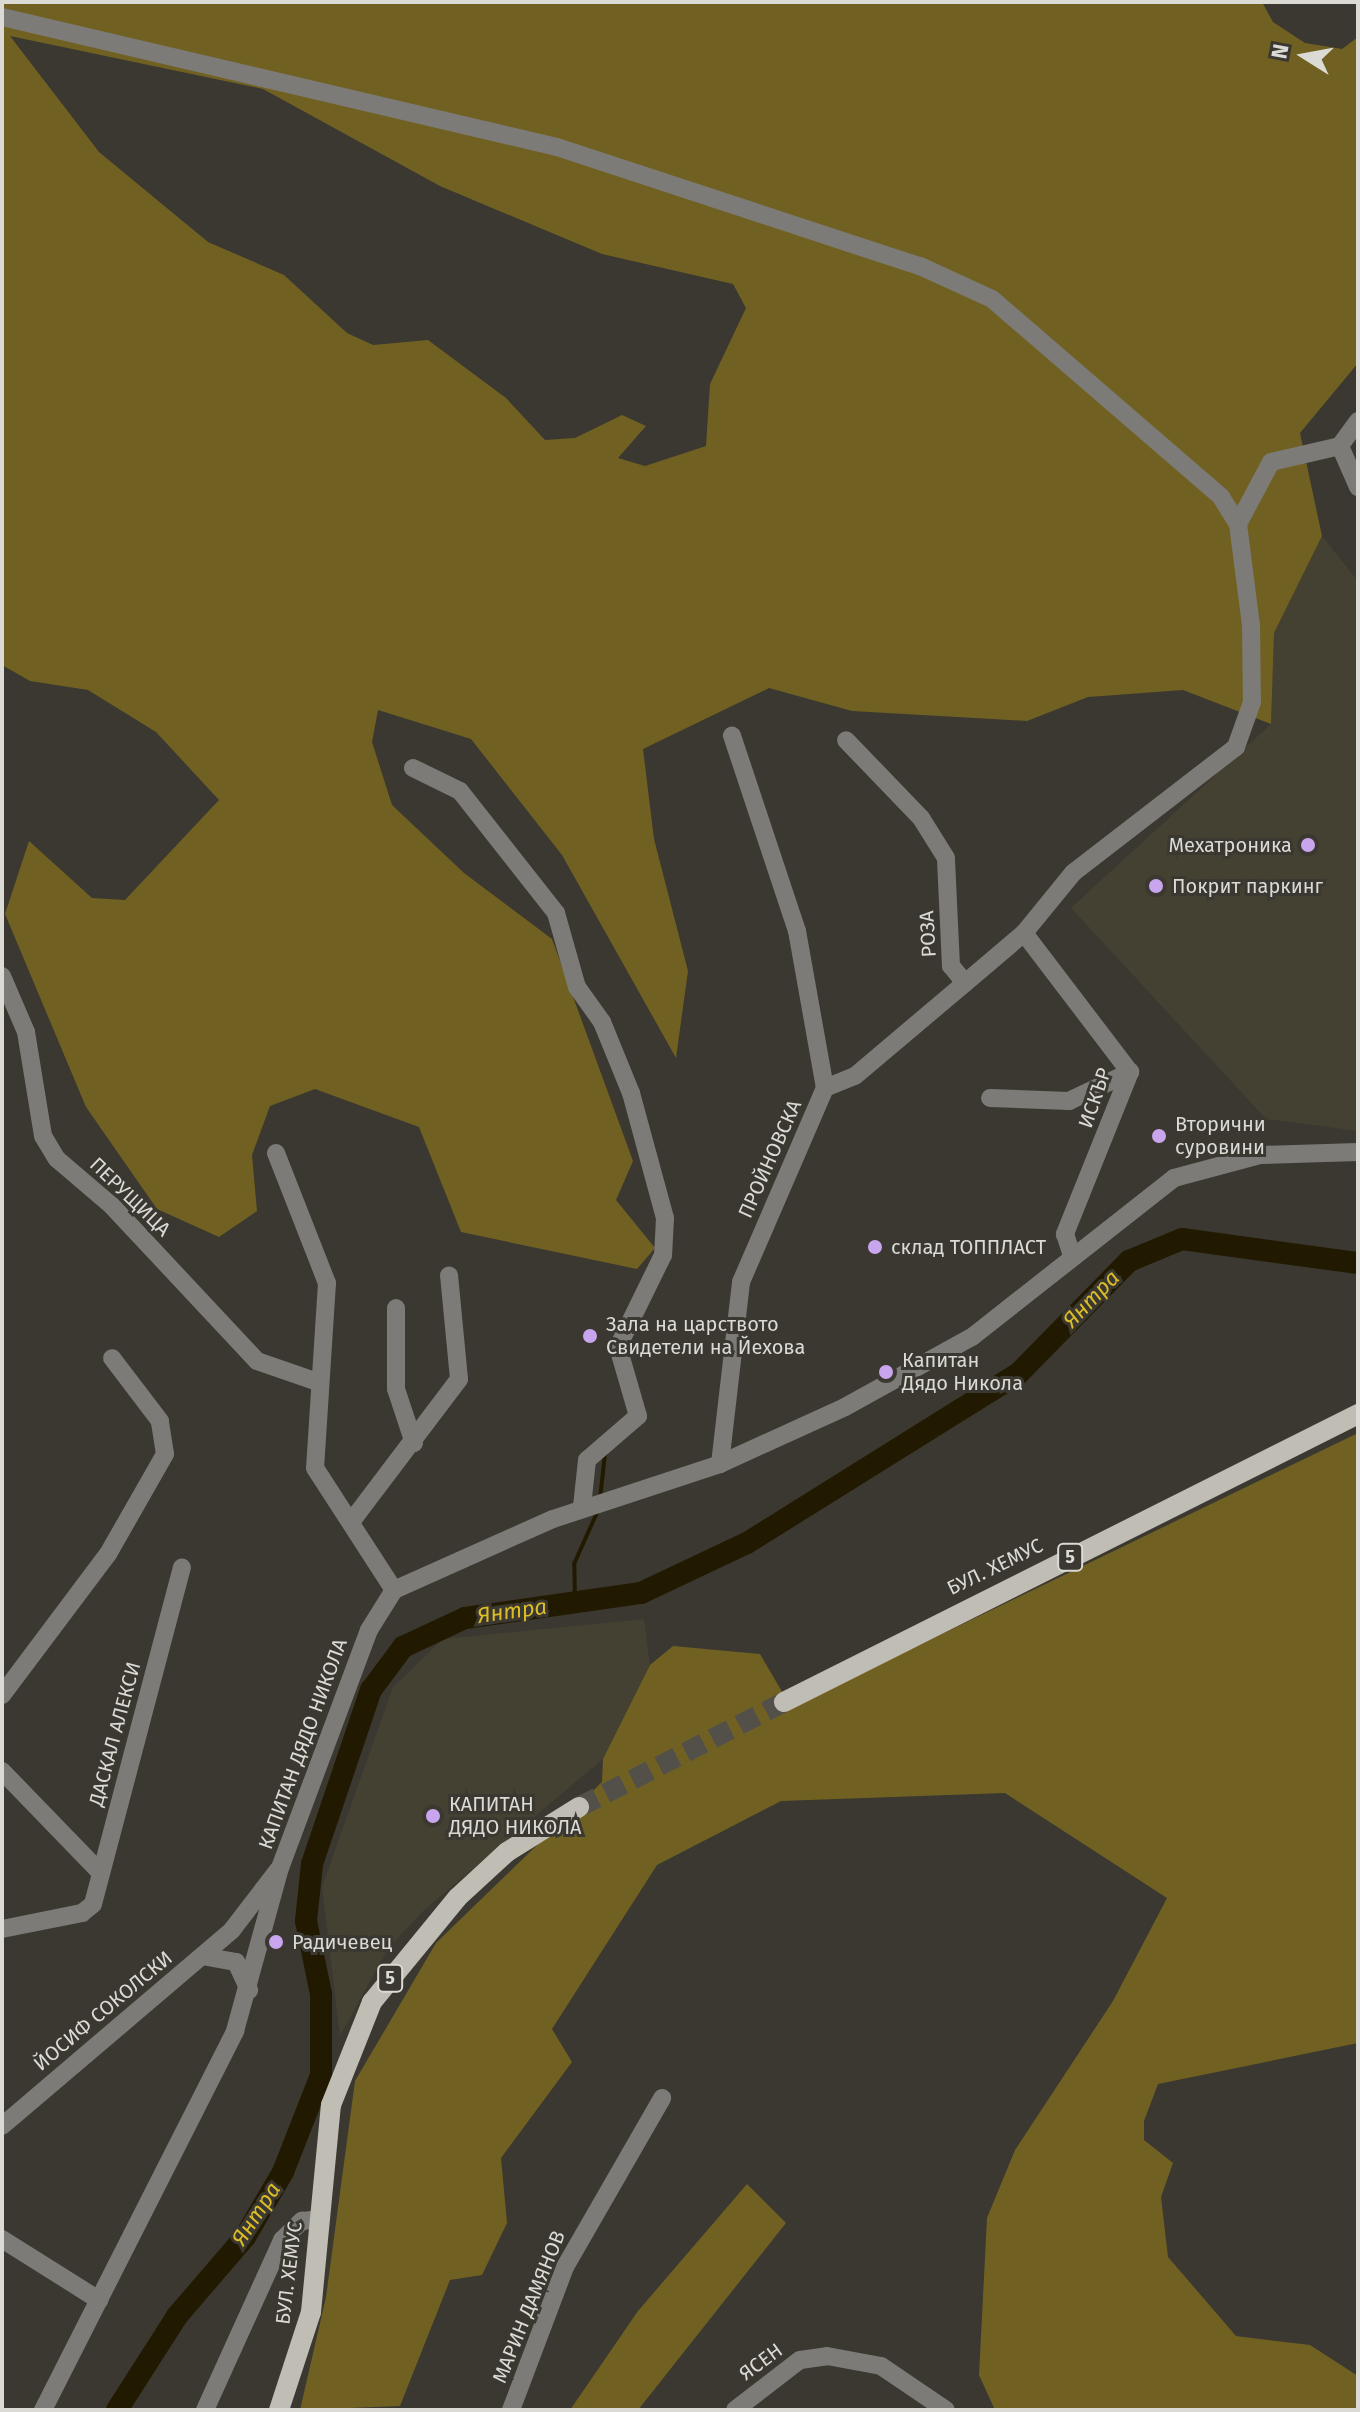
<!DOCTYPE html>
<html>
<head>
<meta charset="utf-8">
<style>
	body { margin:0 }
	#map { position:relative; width:1360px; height:2412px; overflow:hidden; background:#3a3830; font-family:"Fira Sans",sans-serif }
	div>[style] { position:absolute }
	.built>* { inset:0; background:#444032 }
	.green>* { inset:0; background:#706122 }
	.stream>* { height:4px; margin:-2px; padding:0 2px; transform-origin:2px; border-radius:2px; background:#221a00 }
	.river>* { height:22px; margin:-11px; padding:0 11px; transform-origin:11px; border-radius:11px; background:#221a00 }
	.major-tunnel>* { height:20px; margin-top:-10px; transform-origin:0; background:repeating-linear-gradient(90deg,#525049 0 20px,transparent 0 30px) }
	.minor>* { height:18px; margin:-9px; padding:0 9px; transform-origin:9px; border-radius:9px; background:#7c7b77 }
	.major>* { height:20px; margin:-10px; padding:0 10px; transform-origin:10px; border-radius:10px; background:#bfbdb4 }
	.dots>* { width:22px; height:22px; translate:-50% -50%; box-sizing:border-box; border:4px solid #3a3830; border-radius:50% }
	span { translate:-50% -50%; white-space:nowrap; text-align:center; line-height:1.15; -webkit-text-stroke:6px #3a3830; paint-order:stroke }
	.shield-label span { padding:2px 6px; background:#3a3830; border:2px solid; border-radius:6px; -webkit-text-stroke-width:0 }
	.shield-label { font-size:18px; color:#dbdad4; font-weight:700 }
	.poi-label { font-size:20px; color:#dbdad4 }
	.right { translate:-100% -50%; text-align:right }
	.left { translate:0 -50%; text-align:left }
	.street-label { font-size:20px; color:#dbdad4 }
	.water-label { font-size:22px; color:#dcbd27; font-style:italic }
	.frame { position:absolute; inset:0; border:4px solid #dbdad4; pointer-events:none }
	.north { position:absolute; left:1264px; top:16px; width:80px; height:80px; -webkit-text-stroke:6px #3a3830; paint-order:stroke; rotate:281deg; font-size:22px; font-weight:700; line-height:32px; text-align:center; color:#dbdad4 }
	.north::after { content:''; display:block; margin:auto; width:28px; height:36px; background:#dbdad4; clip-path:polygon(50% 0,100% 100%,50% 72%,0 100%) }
</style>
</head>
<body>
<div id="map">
	<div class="built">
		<div style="clip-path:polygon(1322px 536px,1358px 581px,1358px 1131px,1266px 1119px,1071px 908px,1271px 724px,1274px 633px)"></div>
		<div style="clip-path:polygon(644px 1619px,650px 1665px,603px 1759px,424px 1910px,387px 1950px,340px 2036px,322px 1887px,393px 1687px,443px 1639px)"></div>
	</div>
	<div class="green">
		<div style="clip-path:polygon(evenodd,2px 2px,1262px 2px,1273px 22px,1305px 43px,1342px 49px,1358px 37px,1358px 363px,1300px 433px,1322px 536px,1274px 633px,1271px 724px,1183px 690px,1088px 697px,1027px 721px,852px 711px,769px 688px,643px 749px,654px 839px,688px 971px,676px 1058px,562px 855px,471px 739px,378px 710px,372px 742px,392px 805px,464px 873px,552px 939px,633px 1161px,616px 1200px,655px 1248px,637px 1269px,461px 1232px,419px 1127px,315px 1089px,270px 1106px,252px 1155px,257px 1211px,219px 1237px,157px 1209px,86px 1107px,5px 914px,29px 841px,92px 898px,125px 900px,219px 800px,156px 732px,88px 690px,30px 681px,2px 665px,2px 2px,10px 36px,263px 89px,440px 186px,602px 254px,733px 284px,746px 308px,710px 384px,706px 446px,645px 466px,618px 458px,646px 426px,622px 415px,575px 438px,545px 440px,506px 398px,428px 340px,373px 345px,347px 333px,284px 275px,208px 242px,99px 152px,10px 36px)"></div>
		<div style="clip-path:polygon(1358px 1433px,1358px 2043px,1158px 2084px,1144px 2121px,1144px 2140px,1173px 2163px,1161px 2197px,1168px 2257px,1236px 2336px,1310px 2345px,1358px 2376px,1358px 2410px,995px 2410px,979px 2375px,987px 2218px,1015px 2150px,1113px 2001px,1167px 1898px,1005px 1793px,781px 1801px,657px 1865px,552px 2029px,572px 2062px,501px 2158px,507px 2223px,482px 2275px,450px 2280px,400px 2406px,300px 2410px,326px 2297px,355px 2081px,436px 1943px,602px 1782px,603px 1759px,650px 1665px,673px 1646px,760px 1654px,791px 1707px)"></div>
		<div style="clip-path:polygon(747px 2184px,786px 2223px,638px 2410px,570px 2410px,638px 2311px)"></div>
	</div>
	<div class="stream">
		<div style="left:600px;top:1499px;width:45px;rotate:-83.7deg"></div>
		<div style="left:575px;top:1603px;width:39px;rotate:-91deg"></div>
		<div style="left:574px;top:1564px;width:61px;rotate:-65.9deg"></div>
	</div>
	<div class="river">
		<div style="left:117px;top:2410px;width:112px;rotate:-57.4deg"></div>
		<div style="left:177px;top:2316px;width:104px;rotate:-49.3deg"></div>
		<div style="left:245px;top:2237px;width:75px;rotate:-59.7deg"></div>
		<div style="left:283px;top:2172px;width:104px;rotate:-68.6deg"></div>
		<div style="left:321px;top:2075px;width:81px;rotate:-90deg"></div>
		<div style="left:321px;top:1994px;width:75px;rotate:-101.6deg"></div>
		<div style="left:306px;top:1921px;width:57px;rotate:-84deg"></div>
		<div style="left:312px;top:1864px;width:184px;rotate:-71.3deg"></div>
		<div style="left:371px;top:1690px;width:54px;rotate:-53.3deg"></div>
		<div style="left:403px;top:1647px;width:68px;rotate:-25.1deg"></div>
		<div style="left:465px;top:1618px;width:178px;rotate:-8.1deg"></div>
		<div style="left:641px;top:1593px;width:117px;rotate:-25.3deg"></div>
		<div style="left:747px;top:1543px;width:321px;rotate:-32deg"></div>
		<div style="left:1019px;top:1373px;width:157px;rotate:-45.5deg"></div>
		<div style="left:1129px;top:1261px;width:57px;rotate:-22.5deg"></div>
		<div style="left:1182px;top:1239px;width:178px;rotate:7.8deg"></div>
	</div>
	<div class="major-tunnel">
		<div style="left:579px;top:1807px;width:230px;rotate:-27.1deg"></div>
	</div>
	<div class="minor">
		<div style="left:2px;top:17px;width:570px;rotate:13.18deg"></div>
		<div style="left:557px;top:147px;width:382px;rotate:18.2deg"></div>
		<div style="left:920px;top:266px;width:79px;rotate:24.6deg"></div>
		<div style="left:992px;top:299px;width:303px;rotate:40.8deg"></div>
		<div style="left:1221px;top:497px;width:32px;rotate:58deg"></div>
		<div style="left:1238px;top:524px;width:102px;rotate:82.7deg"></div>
		<div style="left:1251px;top:625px;width:77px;rotate:89.3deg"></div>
		<div style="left:1252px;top:702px;width:48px;rotate:109.6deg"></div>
		<div style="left:1236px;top:747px;width:206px;rotate:142.3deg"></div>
		<div style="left:1073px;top:873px;width:77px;rotate:129.2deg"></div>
		<div style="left:1024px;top:933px;width:77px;rotate:139.7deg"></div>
		<div style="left:1358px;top:421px;width:31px;rotate:126deg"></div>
		<div style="left:1340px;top:446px;width:45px;rotate:66.3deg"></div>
		<div style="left:1238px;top:524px;width:70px;rotate:-62deg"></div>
		<div style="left:1271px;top:462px;width:71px;rotate:-13.1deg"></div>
		<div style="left:413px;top:768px;width:52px;rotate:26.1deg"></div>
		<div style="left:460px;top:791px;width:155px;rotate:51.8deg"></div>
		<div style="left:556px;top:913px;width:77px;rotate:74.2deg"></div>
		<div style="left:577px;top:987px;width:43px;rotate:54.5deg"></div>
		<div style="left:602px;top:1022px;width:77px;rotate:67.8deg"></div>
		<div style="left:631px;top:1093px;width:130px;rotate:74.8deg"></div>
		<div style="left:665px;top:1218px;width:37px;rotate:93deg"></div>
		<div style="left:663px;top:1255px;width:102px;rotate:116.1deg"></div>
		<div style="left:618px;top:1347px;width:72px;rotate:73.8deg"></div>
		<div style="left:638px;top:1416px;width:67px;rotate:139.2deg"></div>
		<div style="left:587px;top:1460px;width:47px;rotate:96.1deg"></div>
		<div style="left:1024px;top:933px;width:175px;rotate:52.7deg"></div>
		<div style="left:1130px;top:1072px;width:175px;rotate:111.9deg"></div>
		<div style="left:1065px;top:1234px;width:23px;rotate:72deg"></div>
		<div style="left:2px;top:976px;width:61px;rotate:66.8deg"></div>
		<div style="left:26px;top:1032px;width:105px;rotate:80.7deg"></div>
		<div style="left:43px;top:1136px;width:27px;rotate:59deg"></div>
		<div style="left:57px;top:1159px;width:72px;rotate:40.5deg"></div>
		<div style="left:112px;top:1206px;width:212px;rotate:46.9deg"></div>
		<div style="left:257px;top:1361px;width:65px;rotate:19deg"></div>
		<div style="left:825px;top:1088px;width:32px;rotate:-22deg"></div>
		<div style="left:855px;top:1076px;width:144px;rotate:-40.2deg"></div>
		<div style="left:965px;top:983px;width:22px;rotate:-129deg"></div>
		<div style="left:951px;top:966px;width:108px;rotate:-92.7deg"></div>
		<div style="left:946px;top:858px;width:47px;rotate:-122deg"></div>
		<div style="left:921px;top:818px;width:108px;rotate:-133.9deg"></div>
		<div style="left:990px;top:1098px;width:79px;rotate:2.2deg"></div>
		<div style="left:1069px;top:1101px;width:68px;rotate:-25.4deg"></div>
		<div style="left:276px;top:1153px;width:140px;rotate:68.6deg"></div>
		<div style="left:327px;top:1283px;width:185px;rotate:93.7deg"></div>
		<div style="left:315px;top:1468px;width:145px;rotate:57.1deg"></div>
		<div style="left:396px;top:1308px;width:81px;rotate:90deg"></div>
		<div style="left:396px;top:1389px;width:57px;rotate:71.6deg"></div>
		<div style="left:720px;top:1464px;width:183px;rotate:-83.4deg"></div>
		<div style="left:741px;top:1282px;width:211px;rotate:-66.6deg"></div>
		<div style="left:825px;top:1088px;width:159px;rotate:-100.1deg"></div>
		<div style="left:797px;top:931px;width:206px;rotate:-108.4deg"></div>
		<div style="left:354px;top:1518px;width:174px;rotate:-52.9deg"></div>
		<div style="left:459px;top:1379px;width:104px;rotate:-95.5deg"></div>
		<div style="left:2px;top:1695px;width:176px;rotate:-53.1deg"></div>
		<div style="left:108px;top:1554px;width:115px;rotate:-60.3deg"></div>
		<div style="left:165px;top:1454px;width:33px;rotate:-99deg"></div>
		<div style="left:160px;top:1421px;width:79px;rotate:-127.3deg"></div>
		<div style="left:2px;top:1771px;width:142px;rotate:45.9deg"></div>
		<div style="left:2px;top:1929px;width:82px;rotate:-11.3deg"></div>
		<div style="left:82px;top:1913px;width:14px;rotate:-39deg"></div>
		<div style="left:93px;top:1904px;width:348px;rotate:-75.2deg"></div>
		<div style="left:202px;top:1956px;width:35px;rotate:10deg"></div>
		<div style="left:236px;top:1962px;width:31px;rotate:65deg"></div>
		<div style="left:2px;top:2126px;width:302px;rotate:-40.4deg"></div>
		<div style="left:232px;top:1930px;width:76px;rotate:-52.5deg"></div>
		<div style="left:2px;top:2239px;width:115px;rotate:32.2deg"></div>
		<div style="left:43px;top:2410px;width:425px;rotate:-63.1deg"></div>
		<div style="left:235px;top:2031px;width:169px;rotate:-74.6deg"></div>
		<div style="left:280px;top:1868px;width:254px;rotate:-69.5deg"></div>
		<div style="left:369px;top:1630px;width:47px;rotate:-58deg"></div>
		<div style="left:394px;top:1590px;width:174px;rotate:-24.1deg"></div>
		<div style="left:553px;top:1519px;width:176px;rotate:-18.2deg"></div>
		<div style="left:720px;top:1464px;width:137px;rotate:-24.5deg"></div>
		<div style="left:845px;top:1407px;width:145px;rotate:-28.9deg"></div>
		<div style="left:972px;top:1337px;width:257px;rotate:-38.2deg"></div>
		<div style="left:1174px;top:1178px;width:89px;rotate:-15deg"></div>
		<div style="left:1260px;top:1155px;width:98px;rotate:-1.8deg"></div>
		<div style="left:205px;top:2410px;width:187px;rotate:-65.6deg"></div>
		<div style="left:282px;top:2240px;width:28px;rotate:-44deg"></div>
		<div style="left:302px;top:2221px;width:18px;rotate:-6deg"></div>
		<div style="left:511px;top:2410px;width:153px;rotate:-69.3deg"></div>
		<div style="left:565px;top:2267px;width:195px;rotate:-60.1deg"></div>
		<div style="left:735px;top:2410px;width:82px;rotate:-37.6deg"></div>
		<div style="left:800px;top:2360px;width:27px;rotate:-8deg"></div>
		<div style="left:827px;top:2356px;width:55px;rotate:10.5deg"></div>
		<div style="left:881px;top:2366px;width:78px;rotate:34.1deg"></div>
	</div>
	<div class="major">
		<div style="left:784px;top:1702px;width:642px;rotate:-26.64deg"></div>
		<div style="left:279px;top:2410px;width:103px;rotate:-71.9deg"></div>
		<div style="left:311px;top:2312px;width:208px;rotate:-84.5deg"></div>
		<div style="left:331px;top:2105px;width:111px;rotate:-68.3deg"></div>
		<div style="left:372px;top:2002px;width:134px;rotate:-50.7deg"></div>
		<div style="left:457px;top:1898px;width:68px;rotate:-42.6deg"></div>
		<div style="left:507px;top:1852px;width:85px;rotate:-32deg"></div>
	</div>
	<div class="dots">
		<div style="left:1308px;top:845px;background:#c9a5ee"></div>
		<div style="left:1156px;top:886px;background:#c9a5ee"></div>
		<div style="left:1159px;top:1136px;background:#c9a5ee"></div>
		<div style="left:875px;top:1247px;background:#c9a5ee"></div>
		<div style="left:590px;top:1336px;background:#c9a5ee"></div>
		<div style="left:886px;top:1372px;background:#c9a5ee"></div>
		<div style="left:433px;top:1816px;background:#c9a5ee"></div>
		<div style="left:276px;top:1942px;background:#c9a5ee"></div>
	</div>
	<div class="shield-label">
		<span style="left:1070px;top:1557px">5</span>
		<span style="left:390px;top:1978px">5</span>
	</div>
	<div class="poi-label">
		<span class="right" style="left:1292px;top:845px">Мехатроника</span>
		<span class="left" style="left:1172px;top:886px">Покрит паркинг</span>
		<span class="left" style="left:1175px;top:1136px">Вторични<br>суровини</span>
		<span class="left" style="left:891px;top:1247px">склад ТОППЛАСТ</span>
		<span class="left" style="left:606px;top:1336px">Зала на царството<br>Свидетели на Йехова</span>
		<span class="left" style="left:902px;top:1372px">Капитан<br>Дядо Никола</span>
		<span class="left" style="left:449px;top:1816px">КАПИТАН<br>ДЯДО НИКОЛА</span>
		<span class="left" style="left:292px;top:1942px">Радичевец</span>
	</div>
	<div class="street-label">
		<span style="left:928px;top:934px;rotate:-93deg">РОЗА</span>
		<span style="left:1095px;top:1098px;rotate:-71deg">ИСКЪР</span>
		<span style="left:770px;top:1159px;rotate:-66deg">ПРОЙНОВСКА</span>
		<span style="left:130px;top:1197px;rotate:44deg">ПЕРУЩИЦА</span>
		<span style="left:995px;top:1567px;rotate:-26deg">БУЛ. ХЕМУС</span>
		<span style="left:115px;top:1734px;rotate:-75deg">ДАСКАЛ АЛЕКСИ</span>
		<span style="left:303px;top:1744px;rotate:-70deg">КАПИТАН ДЯДО НИКОЛА</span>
		<span style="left:103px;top:2011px;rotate:-40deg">ЙОСИФ СОКОЛСКИ</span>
		<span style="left:289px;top:2273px;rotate:-83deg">БУЛ. ХЕМУС</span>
		<span style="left:529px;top:2307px;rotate:-68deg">МАРИН ДАМЯНОВ</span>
		<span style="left:761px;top:2362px;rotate:-36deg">ЯСЕН</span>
	</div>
	<div class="water-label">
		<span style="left:1091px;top:1299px;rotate:-46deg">Янтра</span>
		<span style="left:512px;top:1611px;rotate:-8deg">Янтра</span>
		<span style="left:256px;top:2214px;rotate:-57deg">Янтра</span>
	</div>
	<div class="frame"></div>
	<div class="north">N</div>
</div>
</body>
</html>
